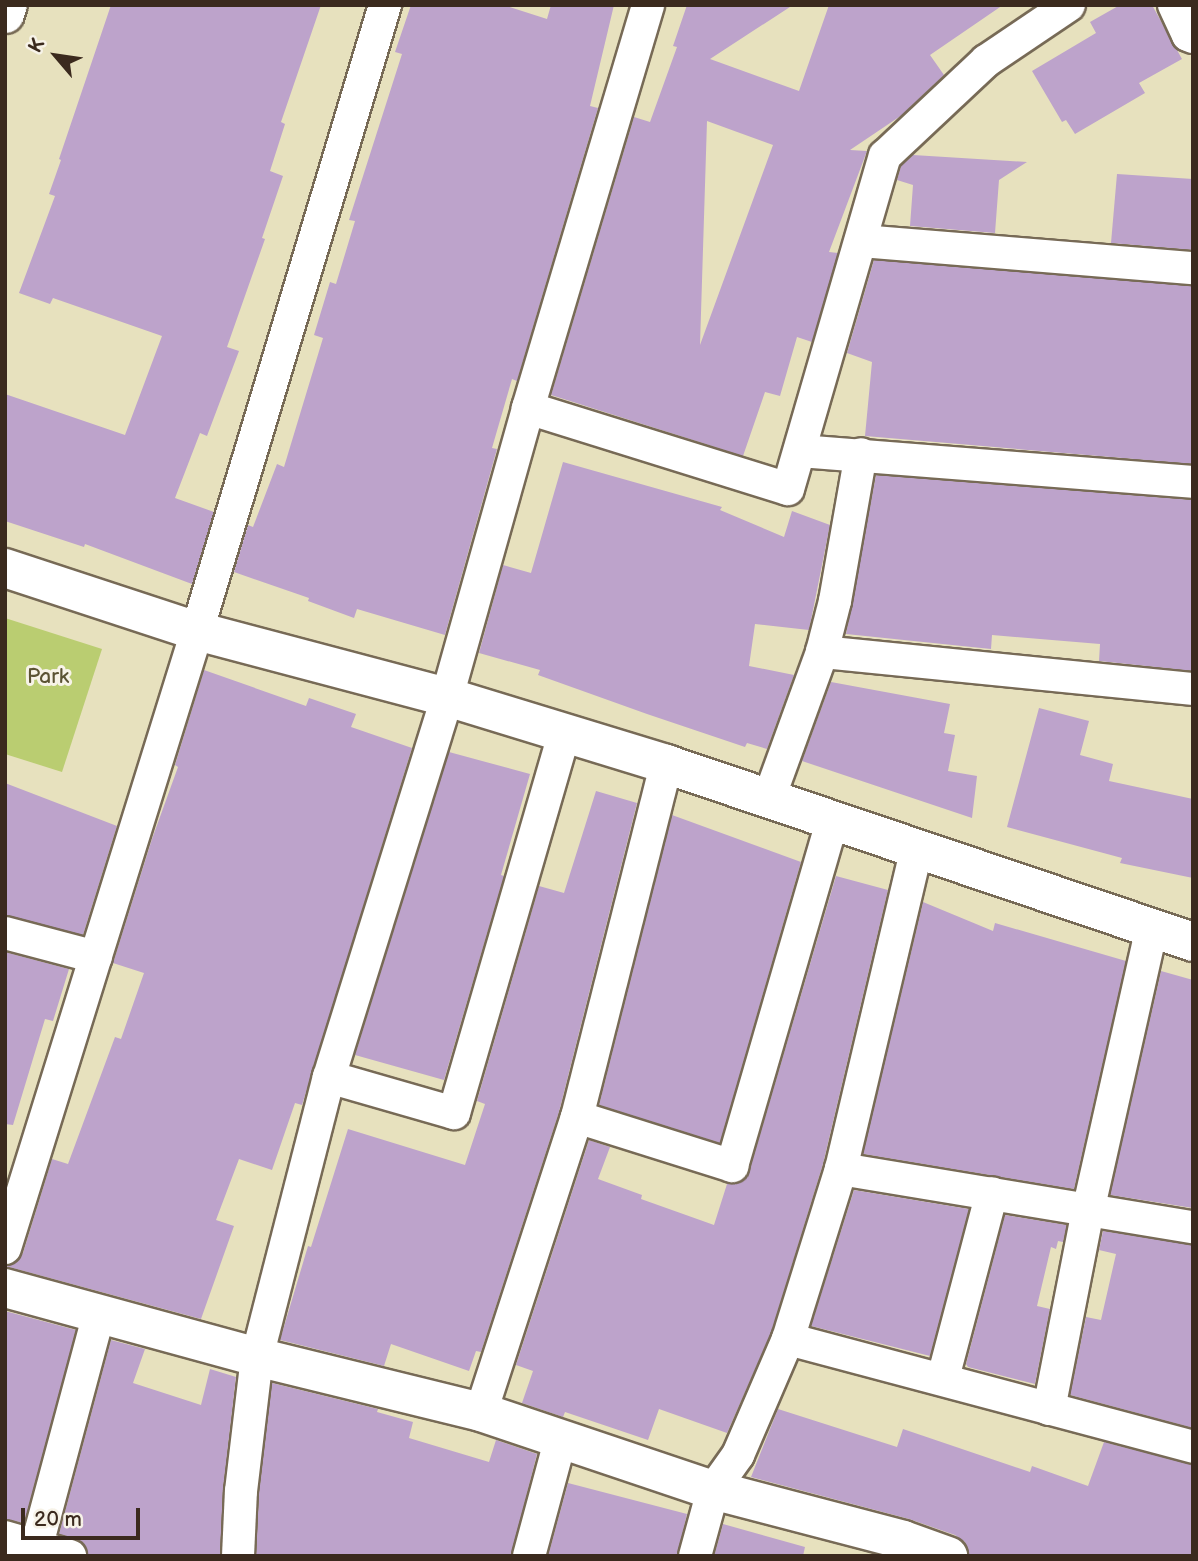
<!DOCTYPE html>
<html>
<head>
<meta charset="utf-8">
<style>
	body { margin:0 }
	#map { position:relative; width:1198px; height:1561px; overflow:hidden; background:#e7e1be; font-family:"Balsamiq Sans",sans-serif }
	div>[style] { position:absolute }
	.green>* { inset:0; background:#bacd71 }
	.building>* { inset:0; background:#bda3cb }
	.roads { filter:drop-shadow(2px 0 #776a56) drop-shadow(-2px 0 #776a56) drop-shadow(0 2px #776a56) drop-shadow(0 -2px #776a56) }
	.street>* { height:32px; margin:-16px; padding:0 16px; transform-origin:16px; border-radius:16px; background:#fff }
	.secondary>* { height:38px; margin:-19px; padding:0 19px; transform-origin:19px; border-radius:19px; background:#fff }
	span { translate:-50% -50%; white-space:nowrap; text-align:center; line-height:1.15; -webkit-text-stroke:6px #f7f3e8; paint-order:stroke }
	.park-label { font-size:21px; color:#5b5333 }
	.frame { position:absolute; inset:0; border:7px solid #3b2a1e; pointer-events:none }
	.north { position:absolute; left:21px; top:21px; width:70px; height:70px; -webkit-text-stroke:5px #f7f3e8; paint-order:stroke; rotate:299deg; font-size:19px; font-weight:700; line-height:28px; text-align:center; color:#3b2a1e }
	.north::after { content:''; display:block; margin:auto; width:24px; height:32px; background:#3b2a1e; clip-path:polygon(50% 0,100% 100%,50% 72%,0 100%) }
	.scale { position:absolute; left:21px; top:1508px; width:119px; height:32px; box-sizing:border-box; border:4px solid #3b2a1e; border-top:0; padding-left:9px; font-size:21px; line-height:24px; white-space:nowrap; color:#3b2a1e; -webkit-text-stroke:5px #f7f3e8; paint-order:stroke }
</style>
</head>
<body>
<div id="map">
	<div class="green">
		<div style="clip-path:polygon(5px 618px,102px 649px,62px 772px,5px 754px)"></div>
	</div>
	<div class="building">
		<div style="clip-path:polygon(111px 5px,321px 5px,281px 122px,285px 124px,270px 171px,283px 176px,262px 238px,265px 239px,227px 347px,239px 351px,207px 436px,200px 433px,175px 498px,214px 512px,192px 584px,85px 544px,84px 547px,5px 521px,5px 394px,125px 435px,162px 336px,53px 298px,50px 304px,19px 293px,55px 196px,49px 194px,61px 160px,59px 159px)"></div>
		<div style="clip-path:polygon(411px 5px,503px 5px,547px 19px,551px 5px,614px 5px,590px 106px,598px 108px,517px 381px,512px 379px,492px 448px,497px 449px,445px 635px,357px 609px,354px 618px,308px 601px,309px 598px,234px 572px,248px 525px,253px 527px,277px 464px,284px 467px,323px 338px,314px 335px,330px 282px,336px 284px,355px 221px,349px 220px,402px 54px,395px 52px)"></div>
		<div style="clip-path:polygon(evenodd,687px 5px,793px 5px,710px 59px,799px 91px,829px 5px,1003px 5px,930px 55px,944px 75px,902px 115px,850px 150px,867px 151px,829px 252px,838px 253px,812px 342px,797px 337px,780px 396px,765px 392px,743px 456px,551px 395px,634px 117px,650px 122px,677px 47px,673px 46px,687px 5px,707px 121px,773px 145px,700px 345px,707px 121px)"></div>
		<div style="clip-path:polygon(1120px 5px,1152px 5px,1182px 59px,1139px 83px,1145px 93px,1075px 134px,1066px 120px,1062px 122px,1032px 71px,1096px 33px,1090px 22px)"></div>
		<div style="clip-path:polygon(913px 155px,1027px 162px,999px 180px,995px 233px,910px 226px,913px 185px,897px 180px,901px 166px)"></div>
		<div style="clip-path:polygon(1117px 174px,1193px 179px,1193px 250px,1111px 243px)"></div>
		<div style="clip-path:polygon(874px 260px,1193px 286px,1193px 464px,865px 436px,872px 362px,847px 353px)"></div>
		<div style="clip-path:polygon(563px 462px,722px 507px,720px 510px,784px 537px,792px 511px,830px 525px,809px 630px,755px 624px,749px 666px,794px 675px,767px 749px,747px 743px,745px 747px,647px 714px,538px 675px,540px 670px,479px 653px,503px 565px,531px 573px)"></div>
		<div style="clip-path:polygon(876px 475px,1193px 500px,1193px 671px,1099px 661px,1100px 644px,992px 635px,991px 649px,846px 634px)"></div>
		<div style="clip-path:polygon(204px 670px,306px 706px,309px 698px,356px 714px,351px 727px,412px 748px,302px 1105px,295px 1103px,272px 1170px,239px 1159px,216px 1220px,234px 1226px,201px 1319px,5px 1266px,17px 1262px,23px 1253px,52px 1159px,68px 1164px,115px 1037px,121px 1039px,144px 973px,113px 963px,152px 839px,178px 767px,175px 765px)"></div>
		<div style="clip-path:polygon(831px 682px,950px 704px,944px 733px,955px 735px,948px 771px,977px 776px,972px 818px,802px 761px)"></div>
		<div style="clip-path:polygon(1039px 708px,1089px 721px,1080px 755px,1113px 764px,1109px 781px,1193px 799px,1193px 878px,1120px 863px,1122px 858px,1007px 827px)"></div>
		<div style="clip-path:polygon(449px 752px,530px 774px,501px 875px,504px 876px,444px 1080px,355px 1055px)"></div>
		<div style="clip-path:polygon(5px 783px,117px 826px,83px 935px,5px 915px)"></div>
		<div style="clip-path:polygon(596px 791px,637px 803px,559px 1112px,481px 1352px,476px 1351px,469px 1371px,391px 1344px,384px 1366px,280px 1340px,308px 1246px,311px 1247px,348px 1129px,465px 1165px,485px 1104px,477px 1101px,539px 886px,564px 893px)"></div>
		<div style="clip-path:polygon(672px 815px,801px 862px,720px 1143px,599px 1105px)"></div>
		<div style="clip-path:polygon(836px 876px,888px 890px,823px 1164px,771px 1333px,727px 1433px,659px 1409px,648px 1440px,565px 1412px,563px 1417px,522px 1403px,533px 1371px,516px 1365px,589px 1140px,610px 1147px,598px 1179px,642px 1195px,641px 1199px,714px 1225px,727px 1184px,744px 1180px,749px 1172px)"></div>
		<div style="clip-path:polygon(923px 902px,993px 931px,995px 923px,1126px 961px,1074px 1189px,863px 1154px)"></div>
		<div style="clip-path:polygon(5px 952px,69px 969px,53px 1021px,45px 1019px,13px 1125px,5px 1124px)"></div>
		<div style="clip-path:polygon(1161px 971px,1193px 980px,1193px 1208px,1110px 1195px)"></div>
		<div style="clip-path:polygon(854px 1190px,969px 1209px,930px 1356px,811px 1326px)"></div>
		<div style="clip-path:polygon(1005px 1215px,1067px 1225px,1063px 1242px,1058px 1241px,1056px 1249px,1051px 1247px,1037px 1306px,1050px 1309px,1035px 1384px,968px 1367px,966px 1364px)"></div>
		<div style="clip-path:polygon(1103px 1231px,1193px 1245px,1193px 1428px,1070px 1395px,1086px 1317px,1101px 1320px,1116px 1254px,1099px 1250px)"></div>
		<div style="clip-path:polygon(5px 1311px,76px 1330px,24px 1523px,5px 1519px)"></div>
		<div style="clip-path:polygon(111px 1340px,145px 1349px,133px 1383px,201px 1405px,210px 1369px,236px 1377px,223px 1489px,220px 1556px,88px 1556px,83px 1543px,59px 1534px)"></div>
		<div style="clip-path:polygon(272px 1383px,378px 1409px,377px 1412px,413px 1422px,409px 1438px,489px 1462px,496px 1440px,537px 1454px,511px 1556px,256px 1556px,259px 1493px)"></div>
		<div style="clip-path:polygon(778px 1409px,897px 1447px,903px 1429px,1030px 1472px,1032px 1466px,1088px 1486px,1104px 1442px,1193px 1465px,1193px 1556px,969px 1556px,965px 1542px,955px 1535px,909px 1519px,751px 1477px)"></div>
		<div style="clip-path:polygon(568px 1483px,687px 1514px,677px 1556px,548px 1556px)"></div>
		<div style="clip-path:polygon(723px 1524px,805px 1547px,803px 1556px,714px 1556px)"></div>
	</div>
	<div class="roads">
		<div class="street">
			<div style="left:1174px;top:5px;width:33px;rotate:65deg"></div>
			<div style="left:1188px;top:35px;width:5px;rotate:22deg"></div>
			<div style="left:862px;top:241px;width:332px;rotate:4.7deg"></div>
			<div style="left:528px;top:408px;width:272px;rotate:17.3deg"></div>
			<div style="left:788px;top:489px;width:347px;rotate:-73.8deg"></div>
			<div style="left:885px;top:156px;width:139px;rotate:-43.2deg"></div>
			<div style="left:986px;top:61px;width:100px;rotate:-34deg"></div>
			<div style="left:800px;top:451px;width:394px;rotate:4.5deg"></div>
			<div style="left:822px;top:652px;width:53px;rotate:-75.7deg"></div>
			<div style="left:835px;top:601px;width:149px;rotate:-80deg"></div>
			<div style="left:769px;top:798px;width:155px;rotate:-70deg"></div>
			<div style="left:822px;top:652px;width:373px;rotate:5.7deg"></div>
			<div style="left:5px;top:933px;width:94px;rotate:14.8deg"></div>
			<div style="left:329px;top:1077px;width:130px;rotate:16.1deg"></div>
			<div style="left:454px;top:1113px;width:397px;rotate:-73.8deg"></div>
			<div style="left:577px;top:1117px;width:163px;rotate:17.5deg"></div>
			<div style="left:732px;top:1166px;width:361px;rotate:-73.8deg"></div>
			<div style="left:841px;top:1169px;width:357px;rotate:9.4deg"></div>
			<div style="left:5px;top:1248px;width:646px;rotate:-72.71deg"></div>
			<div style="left:197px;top:631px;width:654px;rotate:-73.28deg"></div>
			<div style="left:788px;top:1339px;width:419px;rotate:14.9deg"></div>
			<div style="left:943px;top:1378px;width:191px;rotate:-75.2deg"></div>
			<div style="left:1049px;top:1409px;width:202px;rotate:-78.9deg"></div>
			<div style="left:1088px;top:1211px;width:290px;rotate:-77.3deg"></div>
			<div style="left:481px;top:1412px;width:310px;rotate:-72deg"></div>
			<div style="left:577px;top:1117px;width:364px;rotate:-75.8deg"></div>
			<div style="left:5px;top:1537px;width:68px;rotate:16.3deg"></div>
			<div style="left:34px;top:1556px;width:251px;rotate:-75deg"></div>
			<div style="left:238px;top:1556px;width:65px;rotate:-87.4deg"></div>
			<div style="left:241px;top:1491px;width:135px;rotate:-83.2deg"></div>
			<div style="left:257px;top:1357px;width:289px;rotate:-75.6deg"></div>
			<div style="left:329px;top:1077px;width:398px;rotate:-72.7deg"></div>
			<div style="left:447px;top:697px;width:300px;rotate:-74.3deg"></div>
			<div style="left:528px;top:408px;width:420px;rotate:-73.4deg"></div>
			<div style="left:529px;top:1556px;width:123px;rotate:-74.9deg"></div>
			<div style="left:695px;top:1556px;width:68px;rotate:-74.7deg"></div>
			<div style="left:713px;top:1490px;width:43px;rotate:-54.5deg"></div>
			<div style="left:738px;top:1455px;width:126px;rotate:-66.7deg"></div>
			<div style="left:788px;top:1339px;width:178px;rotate:-72.7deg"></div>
			<div style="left:841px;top:1169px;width:330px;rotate:-76.7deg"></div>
		</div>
		<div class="secondary">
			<div style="left:5px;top:14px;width:9px;rotate:-72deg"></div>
			<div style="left:5px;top:568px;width:202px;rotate:18.2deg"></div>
			<div style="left:197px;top:631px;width:259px;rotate:14.8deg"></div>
			<div style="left:447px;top:697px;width:229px;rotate:17deg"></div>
			<div style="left:666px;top:764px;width:556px;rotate:18.66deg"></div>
			<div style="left:5px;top:1288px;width:261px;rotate:15.3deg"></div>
			<div style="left:257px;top:1357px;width:231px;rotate:13.8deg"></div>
			<div style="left:481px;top:1412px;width:245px;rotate:18.6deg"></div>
			<div style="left:713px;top:1490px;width:196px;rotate:14.7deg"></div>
			<div style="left:903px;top:1540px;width:48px;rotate:19.6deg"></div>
		</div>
	</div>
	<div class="park-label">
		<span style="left:48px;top:677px">Park</span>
	</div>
	<div class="frame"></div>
	<div class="north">K</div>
	<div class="scale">20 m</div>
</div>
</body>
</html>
